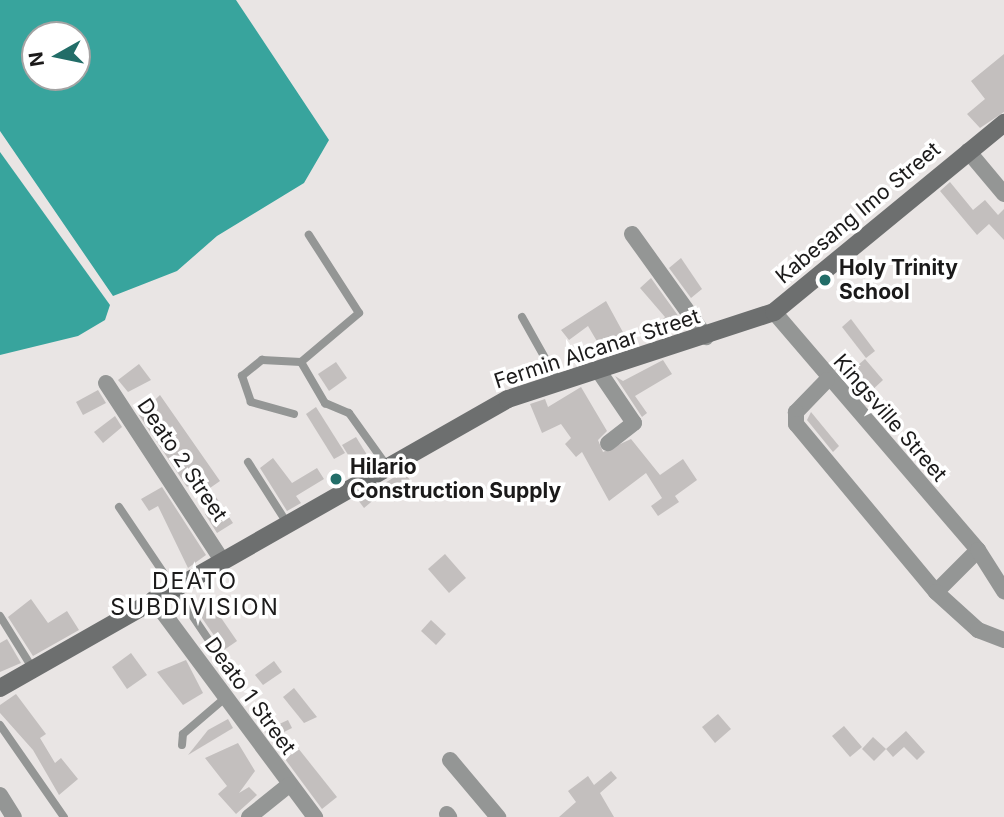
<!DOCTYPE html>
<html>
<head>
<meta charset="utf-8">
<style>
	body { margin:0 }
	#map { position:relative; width:1004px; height:817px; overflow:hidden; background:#e9e5e4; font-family:Inter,sans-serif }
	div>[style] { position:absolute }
	.water>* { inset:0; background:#38a49d }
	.building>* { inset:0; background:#c3bfbe }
	.lane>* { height:8px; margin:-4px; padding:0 4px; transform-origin:4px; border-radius:4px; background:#949695 }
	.street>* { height:16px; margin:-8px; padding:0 8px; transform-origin:8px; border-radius:8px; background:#949695 }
	.secondary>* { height:18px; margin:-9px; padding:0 9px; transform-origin:9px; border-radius:9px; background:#6d6f6f }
	.dots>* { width:19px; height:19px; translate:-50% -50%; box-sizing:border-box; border:4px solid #fff; border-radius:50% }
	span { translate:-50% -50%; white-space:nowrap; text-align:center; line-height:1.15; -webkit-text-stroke:7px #fff; paint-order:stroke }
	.street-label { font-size:21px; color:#1b1a1a }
	.poi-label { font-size:21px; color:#1b1a1a; font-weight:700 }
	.left { translate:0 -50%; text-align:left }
	.neighbourhood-label { font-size:23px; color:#1b1a1a; letter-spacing:2px }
	.north { position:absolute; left:21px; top:21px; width:70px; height:70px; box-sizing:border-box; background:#fff; border:2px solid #a4a3a3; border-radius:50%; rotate:261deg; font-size:19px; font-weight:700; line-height:28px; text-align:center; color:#1b1a1a }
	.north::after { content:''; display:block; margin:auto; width:24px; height:32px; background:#226d68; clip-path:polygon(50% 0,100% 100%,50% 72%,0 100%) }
</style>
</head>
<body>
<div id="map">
	<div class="water">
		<div style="clip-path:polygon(evenodd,0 0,236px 0,329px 140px,304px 183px,217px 236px,177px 271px,113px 296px,0 131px,0 0,77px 35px,77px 77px,35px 77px,35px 35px,77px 35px)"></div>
		<div style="clip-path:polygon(0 152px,110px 305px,105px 320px,78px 336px,0 355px)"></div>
	</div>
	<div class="building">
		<div style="clip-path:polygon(1004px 54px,1004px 112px,980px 128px,967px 114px,985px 99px,971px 81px)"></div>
		<div style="clip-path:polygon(950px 182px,973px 210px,985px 200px,998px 215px,1004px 209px,1004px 240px,989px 224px,977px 235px,940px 191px)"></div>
		<div style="clip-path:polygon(681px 258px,702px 289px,691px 298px,669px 268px)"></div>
		<div style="clip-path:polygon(651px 278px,687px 328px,677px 332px,673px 326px,666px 334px,657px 326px,665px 317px,640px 288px)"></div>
		<div style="clip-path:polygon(606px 301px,631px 347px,605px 355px,588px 326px,569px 340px,561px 330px)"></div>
		<div style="clip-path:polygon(851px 319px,875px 351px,866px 358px,842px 327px)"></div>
		<div style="clip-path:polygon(865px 359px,883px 380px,869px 393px,850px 372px)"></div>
		<div style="clip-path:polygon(663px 360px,672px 374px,635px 396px,647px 413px,642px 417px,615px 376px,623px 381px)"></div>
		<div style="clip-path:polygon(336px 362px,347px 378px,329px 391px,318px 374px)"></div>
		<div style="clip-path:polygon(139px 364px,151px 380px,128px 392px,118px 380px)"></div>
		<div style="clip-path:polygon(581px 387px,607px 431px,598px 440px,603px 452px,631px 439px,660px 475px,683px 459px,697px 480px,675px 496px,679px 502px,658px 516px,651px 506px,662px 498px,646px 473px,609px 501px,582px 452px,576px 457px,565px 444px,571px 438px,561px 424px,542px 433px,530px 404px,545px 399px,548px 407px)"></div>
		<div style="clip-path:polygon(98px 390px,106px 403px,83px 415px,76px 402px)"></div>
		<div style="clip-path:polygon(160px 395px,220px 481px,210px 488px,233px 523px,217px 533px,205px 514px,213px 508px,194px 481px,187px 487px,139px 415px)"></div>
		<div style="clip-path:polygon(316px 407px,345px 453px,334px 459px,306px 414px)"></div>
		<div style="clip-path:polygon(811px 412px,839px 446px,833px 452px,807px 420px)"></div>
		<div style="clip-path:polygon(115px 416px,122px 427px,103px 443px,94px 432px)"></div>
		<div style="clip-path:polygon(356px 437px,372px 463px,358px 471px,342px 445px)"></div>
		<div style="clip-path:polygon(273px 458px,292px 483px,317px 468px,324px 479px,296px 496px,301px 503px,287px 511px,260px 468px)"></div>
		<div style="clip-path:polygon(404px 471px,415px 488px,397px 499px,389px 487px,364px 508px,358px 500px)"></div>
		<div style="clip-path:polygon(162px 487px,206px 555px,188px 568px,158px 506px,149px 511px,141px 499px)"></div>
		<div style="clip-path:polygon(445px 554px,466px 578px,449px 593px,428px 569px)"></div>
		<div style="clip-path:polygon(206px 596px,237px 641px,224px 650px,193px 605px)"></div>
		<div style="clip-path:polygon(31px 599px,48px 623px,67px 611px,79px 630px,33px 656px,8px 617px)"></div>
		<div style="clip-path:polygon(431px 620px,446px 634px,436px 645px,421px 631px)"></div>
		<div style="clip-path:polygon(7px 639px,21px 663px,0 672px,0 643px)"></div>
		<div style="clip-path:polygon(131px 653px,147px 675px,127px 689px,112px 667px)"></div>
		<div style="clip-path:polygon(186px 660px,203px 693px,183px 705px,157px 672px)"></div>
		<div style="clip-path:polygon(274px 661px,282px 672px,263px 685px,255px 675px)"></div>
		<div style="clip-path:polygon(294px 688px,317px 717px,304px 723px,283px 697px)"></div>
		<div style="clip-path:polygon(16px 694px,46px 734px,40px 738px,55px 763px,61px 758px,78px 779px,59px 795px,33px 750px,0 713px,0 705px)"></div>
		<div style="clip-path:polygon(718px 714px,731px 729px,715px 743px,702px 727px)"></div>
		<div style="clip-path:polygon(228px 719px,233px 728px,188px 755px,208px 730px)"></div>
		<div style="clip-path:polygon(288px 720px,292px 728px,270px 739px,264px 731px)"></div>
		<div style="clip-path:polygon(844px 726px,862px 747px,850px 757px,832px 736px)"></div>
		<div style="clip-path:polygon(906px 731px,925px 752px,917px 760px,904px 747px,893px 757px,886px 749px)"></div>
		<div style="clip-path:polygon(873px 737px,886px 749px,874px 761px,862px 749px)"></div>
		<div style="clip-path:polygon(238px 743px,255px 771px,239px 793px,249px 787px,257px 795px,236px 814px,218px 794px,227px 786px,205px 758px)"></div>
		<div style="clip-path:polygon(298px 748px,337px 797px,322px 809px,285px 759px)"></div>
		<div style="clip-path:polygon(611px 771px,617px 778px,600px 793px,614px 817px,559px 817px,576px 802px,568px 791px,588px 776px,594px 785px)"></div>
	</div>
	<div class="lane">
		<div style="left:522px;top:317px;width:76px;rotate:60.7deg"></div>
		<div style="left:301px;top:362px;width:48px;rotate:59.7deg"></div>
		<div style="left:325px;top:403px;width:26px;rotate:23deg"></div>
		<div style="left:349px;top:413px;width:65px;rotate:54.4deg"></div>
		<div style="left:294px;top:414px;width:45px;rotate:-164.4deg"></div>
		<div style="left:251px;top:402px;width:28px;rotate:-109deg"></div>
		<div style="left:242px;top:376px;width:26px;rotate:-39deg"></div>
		<div style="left:262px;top:360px;width:39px;rotate:3deg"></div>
		<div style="left:301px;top:362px;width:76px;rotate:-40.2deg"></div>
		<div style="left:359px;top:313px;width:93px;rotate:-122.7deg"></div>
		<div style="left:248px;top:462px;width:72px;rotate:57.4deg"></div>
		<div style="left:119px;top:507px;width:159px;rotate:56deg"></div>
		<div style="left:0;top:616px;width:62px;rotate:58.1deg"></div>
		<div style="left:0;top:725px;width:112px;rotate:55.2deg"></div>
		<div style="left:182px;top:745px;width:11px;rotate:-85deg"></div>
		<div style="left:183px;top:734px;width:55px;rotate:-40.6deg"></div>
	</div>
	<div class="street">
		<div style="left:968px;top:151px;width:56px;rotate:50.1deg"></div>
		<div style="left:632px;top:234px;width:127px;rotate:54.3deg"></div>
		<div style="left:774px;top:312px;width:313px;rotate:49.4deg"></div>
		<div style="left:978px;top:550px;width:59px;rotate:135deg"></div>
		<div style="left:598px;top:370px;width:64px;rotate:55.8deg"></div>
		<div style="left:634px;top:423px;width:33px;rotate:142deg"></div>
		<div style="left:827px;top:380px;width:45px;rotate:134.1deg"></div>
		<div style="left:796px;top:412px;width:12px;rotate:90deg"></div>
		<div style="left:796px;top:424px;width:219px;rotate:50.2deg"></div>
		<div style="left:936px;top:592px;width:57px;rotate:42.1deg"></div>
		<div style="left:978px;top:630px;width:28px;rotate:21deg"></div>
		<div style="left:106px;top:383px;width:212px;rotate:56.8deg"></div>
		<div style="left:978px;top:550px;width:49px;rotate:57.6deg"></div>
		<div style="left:153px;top:599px;width:272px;rotate:53.4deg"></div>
		<div style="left:450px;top:760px;width:75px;rotate:49.9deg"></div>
		<div style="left:0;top:795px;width:26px;rotate:58deg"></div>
		<div style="left:447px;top:814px;width:4px;rotate:56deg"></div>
		<div style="left:249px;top:817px;width:51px;rotate:-38.7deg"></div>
	</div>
	<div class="secondary">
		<div style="left:0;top:688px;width:584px;rotate:-29.64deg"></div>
		<div style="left:508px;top:399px;width:280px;rotate:-18.1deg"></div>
		<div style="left:774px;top:312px;width:298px;rotate:-39.4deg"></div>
	</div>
	<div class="dots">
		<div style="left:825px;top:280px;background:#226d68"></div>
		<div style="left:336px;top:479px;background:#226d68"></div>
	</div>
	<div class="street-label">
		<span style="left:858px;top:213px;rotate:-40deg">Kabesang Imo Street</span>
		<span style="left:597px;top:349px;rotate:-18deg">Fermin Alcanar Street</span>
		<span style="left:890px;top:418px;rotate:49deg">Kingsville Street</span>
		<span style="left:182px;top:460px;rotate:56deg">Deato 2 Street</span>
		<span style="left:250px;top:696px;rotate:54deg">Deato 1 Street</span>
	</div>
	<div class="poi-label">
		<span class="left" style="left:839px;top:280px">Holy Trinity<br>School</span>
		<span class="left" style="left:350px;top:479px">Hilario<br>Construction Supply</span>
	</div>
	<div class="neighbourhood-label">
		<span style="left:195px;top:594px">DEATO<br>SUBDIVISION</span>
	</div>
	<div class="north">N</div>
</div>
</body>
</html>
